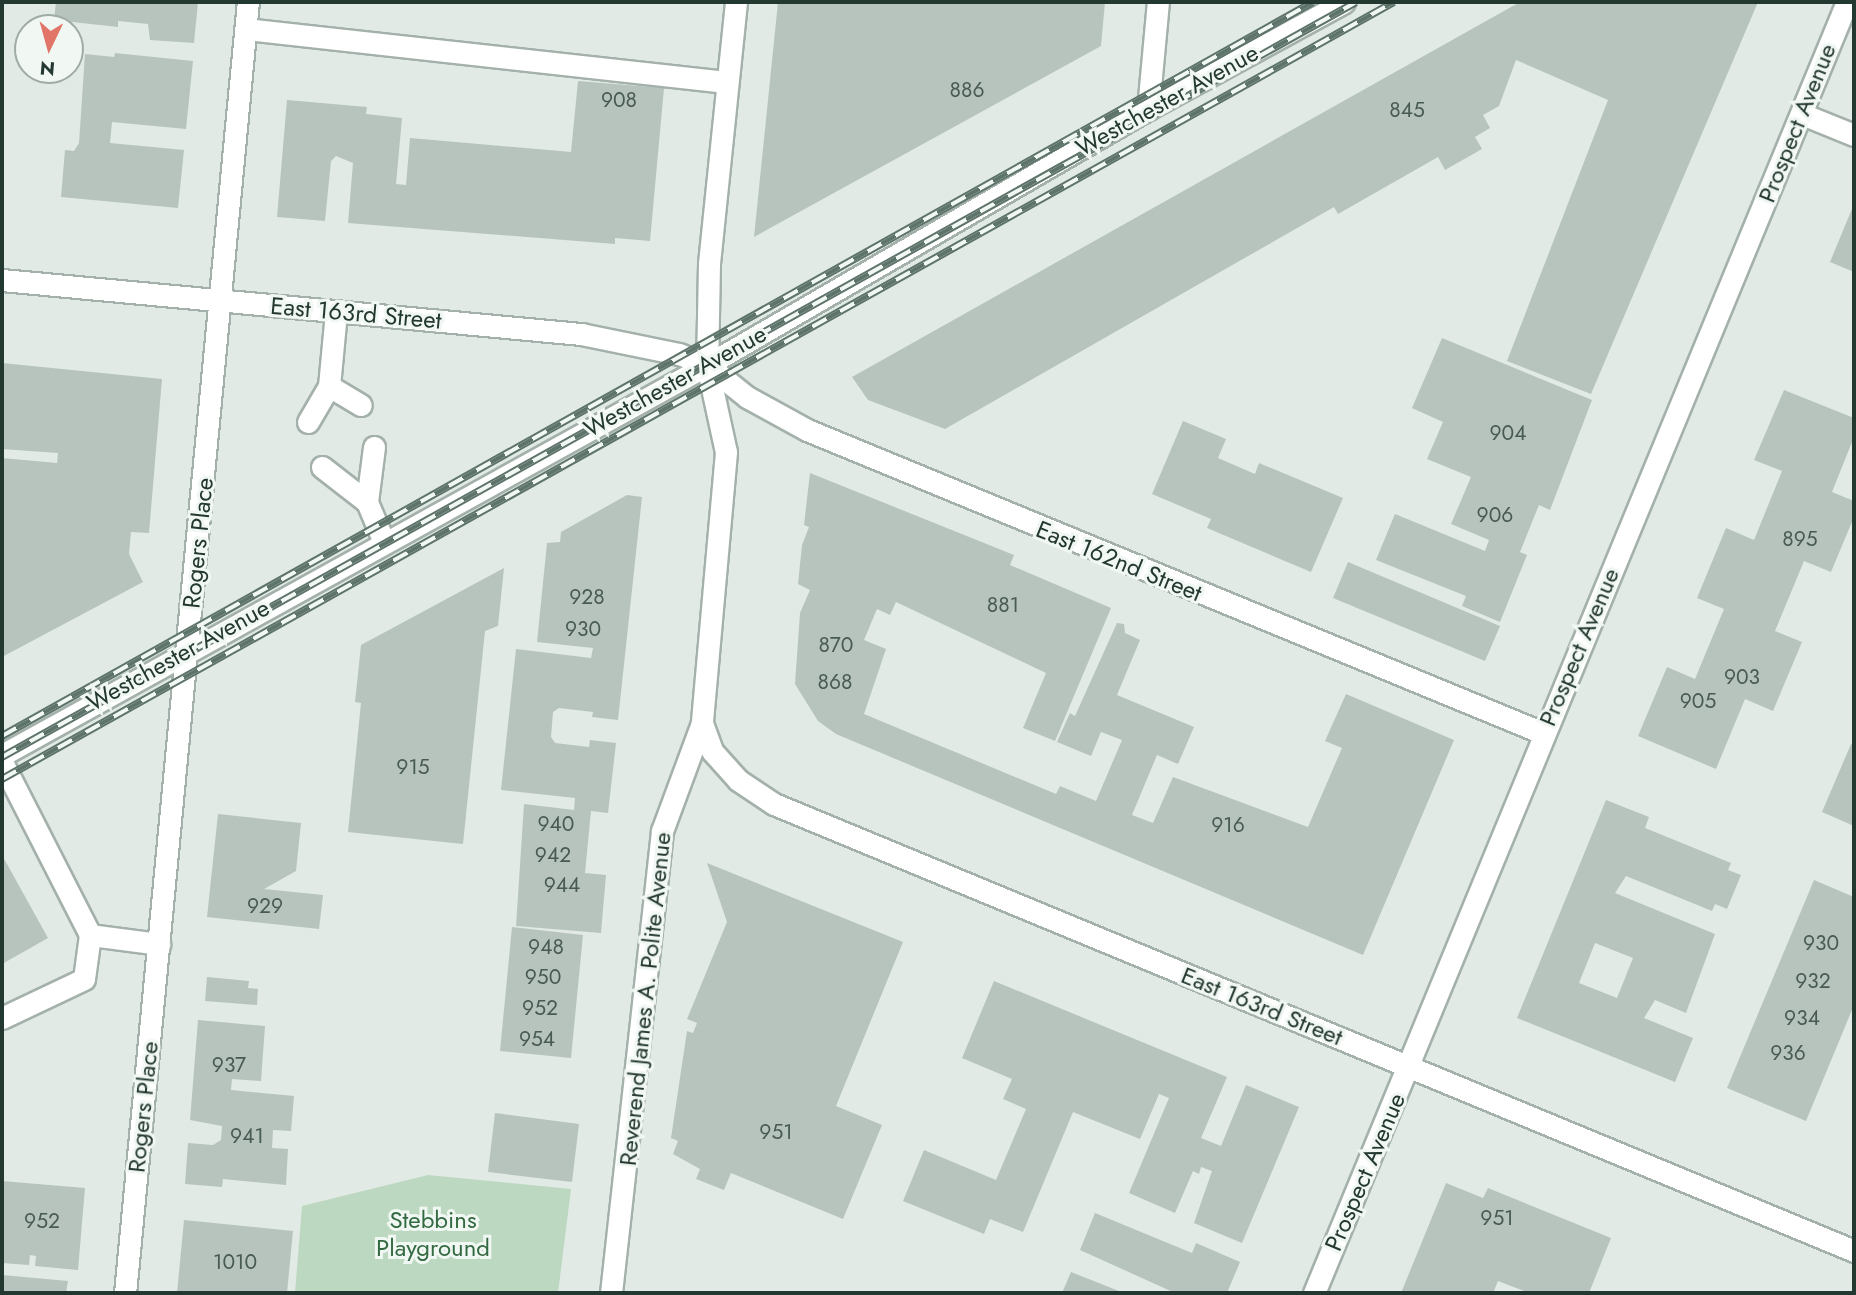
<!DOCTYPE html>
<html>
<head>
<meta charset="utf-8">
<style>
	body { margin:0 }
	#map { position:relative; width:1856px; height:1295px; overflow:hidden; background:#e1eae5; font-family:Jost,sans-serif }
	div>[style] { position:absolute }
	.green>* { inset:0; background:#bcd8c0 }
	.building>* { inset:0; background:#b7c4bd }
	.roads { filter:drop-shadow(2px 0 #a4b1ab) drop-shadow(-2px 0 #a4b1ab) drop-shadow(0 2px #a4b1ab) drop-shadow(0 -2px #a4b1ab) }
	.service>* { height:21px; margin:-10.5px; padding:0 10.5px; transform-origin:10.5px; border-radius:10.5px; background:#fff }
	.minor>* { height:21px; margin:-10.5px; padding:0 10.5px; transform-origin:10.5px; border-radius:10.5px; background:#fff }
	.tertiary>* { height:21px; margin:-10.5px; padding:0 10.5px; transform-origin:10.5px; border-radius:10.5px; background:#fff }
	.secondary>* { height:21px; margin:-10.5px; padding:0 10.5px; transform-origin:10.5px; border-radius:10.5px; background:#fff }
	.rail>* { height:8px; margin-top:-4px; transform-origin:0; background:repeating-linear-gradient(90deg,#f1f7f3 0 16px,#5e746b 0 32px); box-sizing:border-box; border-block:2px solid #5e746b }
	span { translate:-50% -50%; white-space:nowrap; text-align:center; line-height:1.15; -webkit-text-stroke:6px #f1f7f3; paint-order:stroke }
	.number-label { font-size:21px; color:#485b53 }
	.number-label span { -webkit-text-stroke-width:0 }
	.street-label { font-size:24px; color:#233830 }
	.park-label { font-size:24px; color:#336a41 }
	.frame { position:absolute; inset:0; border:4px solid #233830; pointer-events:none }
	.north { position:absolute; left:14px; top:14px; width:70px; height:70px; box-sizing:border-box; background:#f1f7f3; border:2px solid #9faba5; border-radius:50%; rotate:185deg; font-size:19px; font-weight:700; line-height:28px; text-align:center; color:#233830 }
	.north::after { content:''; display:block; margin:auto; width:24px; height:32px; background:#e17567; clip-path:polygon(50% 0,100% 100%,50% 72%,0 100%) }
</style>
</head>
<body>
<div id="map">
	<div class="green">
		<div style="clip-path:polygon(428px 1175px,571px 1189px,558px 1293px,295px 1293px,302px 1206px)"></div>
	</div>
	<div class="building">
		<div style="clip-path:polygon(56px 2px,198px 2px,194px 43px,150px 40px,148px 24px,118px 21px,118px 27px,54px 20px)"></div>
		<div style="clip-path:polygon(778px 2px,1105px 2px,1101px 46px,754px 237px)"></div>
		<div style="clip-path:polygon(1520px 2px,1758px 2px,1591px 394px,1507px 361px,1608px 100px,1516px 60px,1499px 106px,1483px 115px,1490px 128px,1475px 137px,1482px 149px,1445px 170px,1438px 157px,1338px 214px,1334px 207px,945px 429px,868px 400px,852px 377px)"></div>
		<div style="clip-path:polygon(115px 53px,193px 61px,186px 129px,112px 122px,110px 143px,184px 150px,178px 208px,61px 197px,65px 150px,74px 151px,79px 143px,85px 54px,114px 57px)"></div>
		<div style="clip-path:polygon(578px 81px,664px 88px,650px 241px,615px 238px,615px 244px,348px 223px,353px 163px,336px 156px,331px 161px,325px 221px,277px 217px,287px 100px,367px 107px,366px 114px,402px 118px,396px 184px,406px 185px,410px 138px,571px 152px)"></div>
		<div style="clip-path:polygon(1854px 204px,1854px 272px,1830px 262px)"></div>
		<div style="clip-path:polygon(1442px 338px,1592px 400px,1550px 510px,1539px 505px,1520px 552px,1527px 555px,1500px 622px,1462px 606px,1466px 596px,1376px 560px,1395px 514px,1485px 551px,1489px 540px,1451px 524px,1471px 477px,1427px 459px,1443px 422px,1412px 408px)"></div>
		<div style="clip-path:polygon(2px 363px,162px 379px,149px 533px,131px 532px,129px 554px,143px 582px,2px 657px,2px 458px,57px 463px,58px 453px,2px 449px)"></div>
		<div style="clip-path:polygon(1784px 390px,1854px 418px,1854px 437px,1832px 492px,1854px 501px,1854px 517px,1831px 572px,1804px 561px,1775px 631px,1802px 642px,1773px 711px,1745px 699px,1716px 769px,1638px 736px,1667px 667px,1695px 679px,1724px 609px,1697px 598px,1726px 528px,1754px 540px,1782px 471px,1754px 460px)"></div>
		<div style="clip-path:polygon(1183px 421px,1226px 439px,1218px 458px,1255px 474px,1259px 463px,1343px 498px,1311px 572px,1207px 528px,1211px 519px,1152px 494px)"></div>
		<div style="clip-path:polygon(810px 473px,1014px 555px,1010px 565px,1111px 608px,1055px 741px,1023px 728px,1046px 673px,896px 602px,890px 615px,877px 609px,864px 640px,886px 649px,864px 714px,1056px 794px,1060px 786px,1096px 801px,1122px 740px,1101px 732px,1091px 756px,1057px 742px,1070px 713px,1075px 716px,1117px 623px,1124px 624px,1125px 633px,1140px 640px,1117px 695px,1194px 727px,1178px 764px,1157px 755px,1132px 815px,1153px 823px,1173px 777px,1308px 827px,1342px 748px,1325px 741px,1346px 694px,1454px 740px,1363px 955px,836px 734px,818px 721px,795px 684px,800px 613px,810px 590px,798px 584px,802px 545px,809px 527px,804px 525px)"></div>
		<div style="clip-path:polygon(627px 495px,642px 497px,618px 720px,592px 717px,593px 712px,559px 708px,553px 712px,551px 737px,555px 743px,589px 747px,590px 740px,616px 743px,608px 813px,591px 811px,585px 873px,606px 875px,601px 933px,516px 926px,524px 804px,574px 810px,575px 798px,501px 790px,516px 649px,591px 658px,593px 648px,537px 642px,547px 543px,560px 542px,561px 532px)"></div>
		<div style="clip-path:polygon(1348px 562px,1500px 626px,1485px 661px,1333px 598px)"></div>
		<div style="clip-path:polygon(504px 568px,498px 626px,485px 631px,463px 844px,348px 832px,361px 703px,355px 702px,361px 645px)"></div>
		<div style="clip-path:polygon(1851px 744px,1854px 746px,1854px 826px,1822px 812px)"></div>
		<div style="clip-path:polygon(evenodd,1606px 800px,1649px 817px,1645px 828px,1731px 863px,1728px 870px,1741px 875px,1727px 909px,1715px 904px,1712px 911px,1626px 876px,1615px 893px,1715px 934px,1686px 1013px,1655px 1000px,1644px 1018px,1693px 1038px,1675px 1082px,1517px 1018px,1606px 800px,1595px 943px,1633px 958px,1617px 998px,1579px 983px,1595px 943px)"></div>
		<div style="clip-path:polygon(218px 814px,301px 823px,296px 871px,264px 889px,323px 895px,319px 929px,207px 917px)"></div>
		<div style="clip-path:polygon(2px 855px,48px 938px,2px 964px)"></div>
		<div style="clip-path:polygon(707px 863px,903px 942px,836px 1106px,882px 1125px,843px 1219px,731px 1173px,724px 1190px,696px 1179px,700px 1169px,673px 1154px,678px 1141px,671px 1138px,687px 1031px,693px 1033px,697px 1023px,687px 1019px,727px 922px)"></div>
		<div style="clip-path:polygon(1814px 880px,1854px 897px,1854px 1005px,1806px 1121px,1727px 1088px)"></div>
		<div style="clip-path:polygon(512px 927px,583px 935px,571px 1058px,500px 1051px)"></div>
		<div style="clip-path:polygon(207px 977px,249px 981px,248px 988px,258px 989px,257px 1005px,205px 1001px)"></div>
		<div style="clip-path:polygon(994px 981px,1227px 1077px,1201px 1138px,1221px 1146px,1246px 1085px,1299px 1107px,1242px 1243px,1194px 1223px,1212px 1171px,1201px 1167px,1199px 1174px,1193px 1171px,1175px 1213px,1129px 1193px,1169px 1098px,1159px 1094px,1140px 1139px,1073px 1112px,1023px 1232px,990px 1219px,984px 1234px,903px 1201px,924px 1150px,996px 1180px,1026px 1109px,1003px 1099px,1012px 1079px,962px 1058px)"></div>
		<div style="clip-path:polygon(198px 1020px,265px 1026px,261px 1081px,232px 1079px,231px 1090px,294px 1096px,291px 1131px,273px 1130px,272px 1148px,288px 1149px,286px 1185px,223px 1179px,222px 1187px,185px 1184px,188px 1143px,213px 1145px,221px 1140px,222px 1126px,190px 1120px)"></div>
		<div style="clip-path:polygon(495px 1113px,579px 1124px,572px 1182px,488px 1172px)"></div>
		<div style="clip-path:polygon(2px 1181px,85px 1188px,78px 1270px,35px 1266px,36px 1256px,30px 1255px,29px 1265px,2px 1263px)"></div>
		<div style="clip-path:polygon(1446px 1183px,1483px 1198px,1488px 1188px,1611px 1238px,1589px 1293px,1529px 1293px,1498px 1281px,1493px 1293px,1401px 1293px)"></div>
		<div style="clip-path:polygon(1095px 1213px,1192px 1253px,1196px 1243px,1240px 1262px,1227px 1293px,1175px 1293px,1080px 1250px)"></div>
		<div style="clip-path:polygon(184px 1220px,293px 1231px,287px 1293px,177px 1293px)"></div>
		<div style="clip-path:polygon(1071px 1272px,1124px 1293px,1062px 1293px)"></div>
		<div style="clip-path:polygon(2px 1275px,68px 1281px,66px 1293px,2px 1293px)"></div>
	</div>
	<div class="roads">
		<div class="service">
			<div style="left:246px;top:29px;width:484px;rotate:6.3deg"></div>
			<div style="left:336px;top:312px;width:74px;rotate:95.4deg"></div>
			<div style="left:329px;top:386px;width:37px;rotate:31deg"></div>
			<div style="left:308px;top:422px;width:42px;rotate:-59.7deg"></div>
			<div style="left:374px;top:447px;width:55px;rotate:97.3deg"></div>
			<div style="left:367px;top:502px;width:43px;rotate:67deg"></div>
			<div style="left:322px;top:467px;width:57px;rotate:37.9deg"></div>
			<div style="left:2px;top:762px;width:194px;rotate:63deg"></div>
			<div style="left:90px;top:935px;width:44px;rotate:97.8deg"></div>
			<div style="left:84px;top:979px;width:91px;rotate:154.6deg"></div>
			<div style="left:90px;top:935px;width:70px;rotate:7.4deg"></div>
		</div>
		<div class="minor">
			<div style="left:736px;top:2px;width:263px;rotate:95.9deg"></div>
			<div style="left:709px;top:264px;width:101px;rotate:91.1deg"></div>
			<div style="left:707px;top:365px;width:51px;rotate:38.7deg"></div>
			<div style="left:747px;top:397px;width:68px;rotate:28.8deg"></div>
			<div style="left:807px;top:430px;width:796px;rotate:22.38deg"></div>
			<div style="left:1148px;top:109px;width:107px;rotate:-84.7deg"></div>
			<div style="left:1802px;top:114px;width:56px;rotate:22deg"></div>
			<div style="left:125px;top:1293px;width:1297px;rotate:-84.56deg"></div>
			<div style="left:611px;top:1293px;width:465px;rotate:-83.7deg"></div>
			<div style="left:662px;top:831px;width:115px;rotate:-69.7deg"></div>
		</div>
		<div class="tertiary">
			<div style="left:1314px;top:1293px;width:1397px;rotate:-67.57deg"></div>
		</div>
		<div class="secondary">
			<div style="left:2px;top:280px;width:582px;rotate:5.33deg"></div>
			<div style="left:581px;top:334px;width:100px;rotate:11.5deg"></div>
			<div style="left:679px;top:354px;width:30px;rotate:21deg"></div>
			<div style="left:707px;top:365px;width:89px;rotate:77.7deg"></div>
			<div style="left:726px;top:452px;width:272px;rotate:95.1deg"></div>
			<div style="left:702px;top:723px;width:30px;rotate:70deg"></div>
			<div style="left:712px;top:751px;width:39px;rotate:48deg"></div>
			<div style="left:738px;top:780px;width:43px;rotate:33.7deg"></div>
			<div style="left:774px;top:804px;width:1169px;rotate:22.48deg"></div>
			<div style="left:2px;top:755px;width:806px;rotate:-28.95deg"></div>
			<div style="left:707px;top:365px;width:510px;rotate:-30.14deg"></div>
			<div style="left:1148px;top:109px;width:223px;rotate:-28.6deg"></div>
		</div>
	</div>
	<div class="rail">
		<div style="left:2px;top:736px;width:1502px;rotate:-29.24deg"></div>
		<div style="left:2px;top:757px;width:1550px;rotate:-29.14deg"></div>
		<div style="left:2px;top:779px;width:1594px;rotate:-29.17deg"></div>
	</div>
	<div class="number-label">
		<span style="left:967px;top:90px">886</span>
		<span style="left:619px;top:100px">908</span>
		<span style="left:1407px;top:110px">845</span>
		<span style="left:1508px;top:433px">904</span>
		<span style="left:1495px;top:515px">906</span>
		<span style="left:1800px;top:539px">895</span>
		<span style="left:587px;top:597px">928</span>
		<span style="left:1003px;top:605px">881</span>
		<span style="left:583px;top:629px">930</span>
		<span style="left:836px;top:645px">870</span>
		<span style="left:1742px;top:677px">903</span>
		<span style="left:835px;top:682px">868</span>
		<span style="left:1698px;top:701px">905</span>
		<span style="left:413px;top:767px">915</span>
		<span style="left:556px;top:824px">940</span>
		<span style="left:1228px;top:825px">916</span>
		<span style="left:553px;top:855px">942</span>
		<span style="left:562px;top:885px">944</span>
		<span style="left:265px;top:906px">929</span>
		<span style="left:1821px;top:943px">930</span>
		<span style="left:546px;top:947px">948</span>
		<span style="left:543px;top:977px">950</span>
		<span style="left:1813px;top:981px">932</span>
		<span style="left:540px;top:1008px">952</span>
		<span style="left:1802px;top:1018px">934</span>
		<span style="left:537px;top:1039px">954</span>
		<span style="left:1788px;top:1053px">936</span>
		<span style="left:229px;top:1065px">937</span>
		<span style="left:776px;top:1132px">951</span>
		<span style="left:247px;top:1136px">941</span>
		<span style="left:1497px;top:1218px">951</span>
		<span style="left:42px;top:1221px">952</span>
		<span style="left:235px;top:1262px">1010</span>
	</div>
	<div class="street-label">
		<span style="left:1167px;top:100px;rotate:-29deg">Westchester Avenue</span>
		<span style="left:1797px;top:123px;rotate:-68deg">Prospect Avenue</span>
		<span style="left:356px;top:313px;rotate:5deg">East 163rd Street</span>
		<span style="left:675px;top:381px;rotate:-29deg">Westchester Avenue</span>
		<span style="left:198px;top:543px;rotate:-84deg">Rogers Place</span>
		<span style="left:1119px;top:561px;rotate:22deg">East 162nd Street</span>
		<span style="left:1579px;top:647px;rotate:-67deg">Prospect Avenue</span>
		<span style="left:178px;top:655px;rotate:-29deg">Westchester Avenue</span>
		<span style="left:645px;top:999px;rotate:-84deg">Reverend James A. Polite Avenue</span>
		<span style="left:1262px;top:1006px;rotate:22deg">East 163rd Street</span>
		<span style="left:143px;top:1107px;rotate:-84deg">Rogers Place</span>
		<span style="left:1365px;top:1172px;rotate:-67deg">Prospect Avenue</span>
	</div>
	<div class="park-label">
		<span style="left:433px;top:1234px">Stebbins<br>Playground</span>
	</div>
	<div class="frame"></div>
	<div class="north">N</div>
</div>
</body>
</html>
